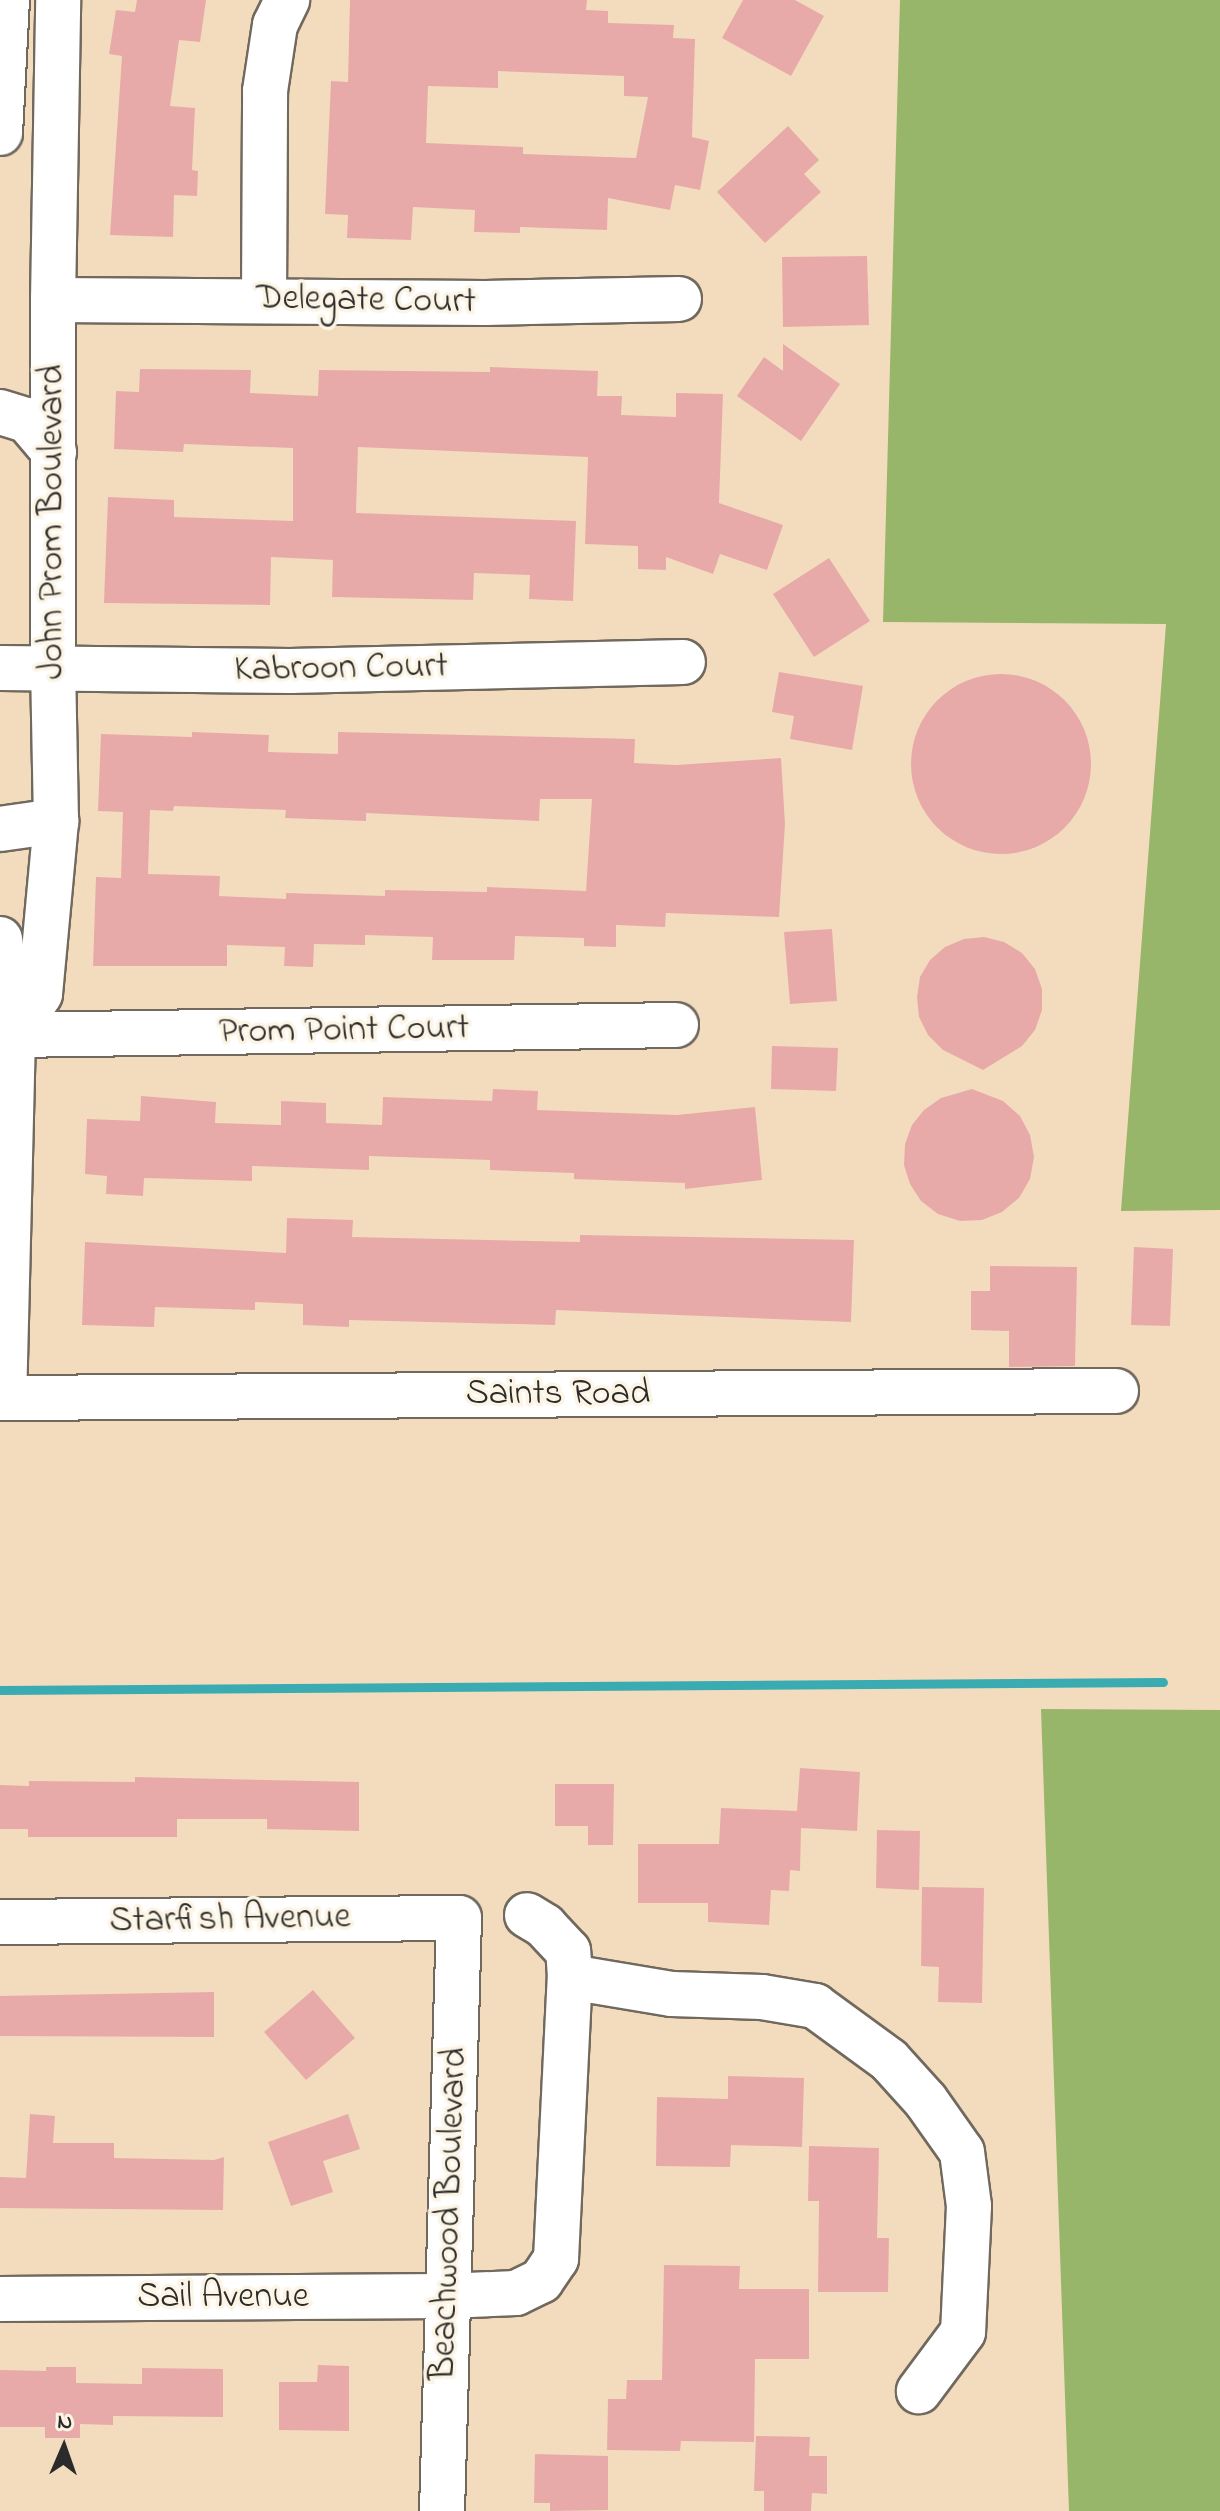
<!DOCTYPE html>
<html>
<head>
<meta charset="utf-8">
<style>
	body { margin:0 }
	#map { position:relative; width:1220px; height:2511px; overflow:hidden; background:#f3dcbd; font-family:"Indie Flower",sans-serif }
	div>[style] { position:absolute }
	.forest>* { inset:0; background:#97b669 }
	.stream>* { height:9px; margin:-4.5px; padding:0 4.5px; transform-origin:4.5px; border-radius:4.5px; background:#39abb1 }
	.building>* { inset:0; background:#e8aaa9 }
	.round { border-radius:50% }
	.roads { filter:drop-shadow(2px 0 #71695e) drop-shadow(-2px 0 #71695e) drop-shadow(0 2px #71695e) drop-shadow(0 -2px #71695e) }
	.minor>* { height:44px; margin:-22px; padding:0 22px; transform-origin:22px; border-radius:22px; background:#fff }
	span { translate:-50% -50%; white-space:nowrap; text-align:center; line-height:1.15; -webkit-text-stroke:7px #fcf5e5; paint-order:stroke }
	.street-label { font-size:36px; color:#2b2b2b }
	.north { position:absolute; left:24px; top:2407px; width:80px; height:80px; -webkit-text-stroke:6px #fcf5e5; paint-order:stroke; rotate:2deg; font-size:22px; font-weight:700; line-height:32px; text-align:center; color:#2b2b2b }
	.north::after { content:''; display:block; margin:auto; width:28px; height:36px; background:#2b2b2b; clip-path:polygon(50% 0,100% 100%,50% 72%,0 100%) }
</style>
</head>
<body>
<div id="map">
	<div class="forest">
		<div style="clip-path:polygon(900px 0,1220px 0,1220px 1210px,1121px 1211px,1166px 624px,883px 622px)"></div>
		<div style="clip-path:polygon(1041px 1709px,1220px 1710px,1220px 2511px,1069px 2511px)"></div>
	</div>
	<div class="stream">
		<div style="left:0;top:1690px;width:1163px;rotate:-0.39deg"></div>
	</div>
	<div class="building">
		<div style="clip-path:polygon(137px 0,206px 0,200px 42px,179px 40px,170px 106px,195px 108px,192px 170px,198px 171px,197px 196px,174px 195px,173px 237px,110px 235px,122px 56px,109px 54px,116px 10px,135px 12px)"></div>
		<div style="clip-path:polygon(evenodd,350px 0,587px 0,586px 10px,608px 11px,608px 23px,674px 25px,673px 38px,695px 39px,692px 137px,709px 141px,700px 190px,675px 185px,670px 210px,608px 198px,607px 230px,520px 227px,520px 233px,474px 232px,475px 210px,413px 207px,411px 240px,347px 238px,348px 215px,325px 214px,331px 81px,348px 82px,350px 0,498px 71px,624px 76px,624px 96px,648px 97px,636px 158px,523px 154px,523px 147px,426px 143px,428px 86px,498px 88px,498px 71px)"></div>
		<div style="clip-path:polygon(743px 0,795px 0,824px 16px,791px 76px,722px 38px)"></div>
		<div style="clip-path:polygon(788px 126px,819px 160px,804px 174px,821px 192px,765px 243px,717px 192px)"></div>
		<div style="clip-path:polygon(867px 256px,869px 325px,783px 327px,782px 257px)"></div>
		<div style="clip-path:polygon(783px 344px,840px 384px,801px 441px,737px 396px,764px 357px,783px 371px)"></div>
		<div style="clip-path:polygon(490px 367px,598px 371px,597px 396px,622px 396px,621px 415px,676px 417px,676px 393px,723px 394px,719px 503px,783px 525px,767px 570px,720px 554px,713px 574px,666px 557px,666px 570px,638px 569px,638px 546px,585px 544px,588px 457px,358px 447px,356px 513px,576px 521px,573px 601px,529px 599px,530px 575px,474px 573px,473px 600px,332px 597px,333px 560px,271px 557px,270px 605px,104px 603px,108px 497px,174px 500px,174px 517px,293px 521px,293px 448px,184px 444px,183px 452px,114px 449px,116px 391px,139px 392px,140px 369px,251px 370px,250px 393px,318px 396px,319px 370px,490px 372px)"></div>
		<div style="clip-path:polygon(829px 558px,870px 621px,814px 657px,773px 594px)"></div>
		<div style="clip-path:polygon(779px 672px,863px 686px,852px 750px,790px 739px,794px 716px,772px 712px)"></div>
		<div class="round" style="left:911px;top:674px;width:180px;height:180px"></div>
		<div style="clip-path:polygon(evenodd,192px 732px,269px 735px,268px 752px,338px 754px,338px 732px,635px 739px,634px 763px,676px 765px,781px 758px,785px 824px,779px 917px,666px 913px,665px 927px,616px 925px,616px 947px,584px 946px,584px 938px,515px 936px,514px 960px,432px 960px,433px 937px,365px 935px,365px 945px,314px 944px,313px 967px,284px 966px,285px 947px,227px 945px,227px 966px,93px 966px,96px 877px,121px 878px,123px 812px,98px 811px,101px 734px,192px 737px,192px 732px,540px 799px,592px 799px,586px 891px,487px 887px,487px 892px,385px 890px,385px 896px,286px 893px,286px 899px,219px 896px,220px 876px,148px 874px,150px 810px,173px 811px,174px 806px,286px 810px,285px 818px,366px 821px,366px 813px,539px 821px,540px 799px)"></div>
		<div style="clip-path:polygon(832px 929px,837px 1001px,790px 1004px,784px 932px)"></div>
		<div style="clip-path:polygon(984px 937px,1004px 942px,1022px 953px,1035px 969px,1042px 989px,1042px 1010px,1035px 1030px,1022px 1046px,983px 1070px,943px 1050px,928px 1035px,919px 1017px,917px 997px,920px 977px,930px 960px,945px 947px,964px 939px)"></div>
		<div style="clip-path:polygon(772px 1046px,838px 1048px,836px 1091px,771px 1089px)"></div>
		<div style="clip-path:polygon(493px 1089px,538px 1091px,537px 1110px,677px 1115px,755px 1107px,762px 1180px,685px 1189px,685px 1183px,574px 1179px,574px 1173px,490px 1170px,490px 1160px,369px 1156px,369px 1170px,252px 1166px,252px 1181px,144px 1178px,143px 1196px,106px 1194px,107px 1176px,85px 1174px,87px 1119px,140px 1121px,141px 1096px,216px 1102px,215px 1123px,281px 1125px,281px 1101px,326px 1103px,326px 1123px,382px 1125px,383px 1097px,492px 1101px)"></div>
		<div style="clip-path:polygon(972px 1089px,1003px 1101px,1020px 1116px,1030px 1135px,1034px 1157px,1030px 1179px,1019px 1198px,1002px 1212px,982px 1220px,960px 1221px,938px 1214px,921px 1201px,910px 1184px,904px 1165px,905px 1144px,912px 1125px,924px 1110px,941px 1098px)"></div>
		<div style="clip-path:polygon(287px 1218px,353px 1220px,352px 1237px,580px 1242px,580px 1235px,854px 1240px,851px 1322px,556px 1310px,555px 1325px,349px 1320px,349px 1327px,303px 1325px,303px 1304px,255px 1302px,255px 1310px,155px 1307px,154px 1327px,82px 1325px,85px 1242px,286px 1253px)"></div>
		<div style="clip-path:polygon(1134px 1247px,1173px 1249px,1170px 1326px,1131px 1325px)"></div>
		<div style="clip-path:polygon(990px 1266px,1077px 1267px,1075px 1366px,1009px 1367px,1009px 1331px,971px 1330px,971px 1291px,990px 1291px)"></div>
		<div style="clip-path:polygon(800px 1768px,860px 1772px,857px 1831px,801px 1828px,800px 1871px,790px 1870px,789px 1891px,771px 1890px,769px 1925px,708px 1922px,708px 1903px,638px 1903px,638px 1844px,719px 1844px,721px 1808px,797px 1811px)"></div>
		<div style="clip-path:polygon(135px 1777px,359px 1782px,359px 1831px,267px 1829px,267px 1819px,177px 1819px,177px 1837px,28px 1837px,28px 1829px,0 1829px,0 1785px,29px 1786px,29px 1781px,135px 1782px)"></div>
		<div style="clip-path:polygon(555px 1784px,614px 1784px,613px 1845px,588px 1845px,588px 1826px,555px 1826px)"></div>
		<div style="clip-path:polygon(877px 1830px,920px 1831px,919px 1890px,876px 1888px)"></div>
		<div style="clip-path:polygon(922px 1887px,984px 1888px,982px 2003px,938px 2002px,939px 1967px,921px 1966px)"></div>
		<div style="clip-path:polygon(313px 1990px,355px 2038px,306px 2080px,264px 2032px)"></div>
		<div style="clip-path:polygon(214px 1992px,214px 2037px,0 2036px,0 1996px)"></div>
		<div style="clip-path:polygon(728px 2076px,804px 2078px,802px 2147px,731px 2145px,730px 2167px,656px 2166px,657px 2097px,728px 2099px)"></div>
		<div style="clip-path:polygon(30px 2114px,55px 2116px,53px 2143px,114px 2143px,114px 2158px,214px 2160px,224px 2157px,223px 2210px,0 2208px,0 2177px,26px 2178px)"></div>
		<div style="clip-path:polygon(348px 2114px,360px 2149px,323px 2161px,333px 2192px,291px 2206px,268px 2142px)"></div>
		<div style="clip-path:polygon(809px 2146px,879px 2148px,877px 2238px,889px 2238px,888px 2292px,818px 2292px,819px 2201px,808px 2201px)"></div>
		<div style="clip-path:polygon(664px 2265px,740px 2266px,739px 2289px,809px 2289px,809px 2359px,755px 2359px,754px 2442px,681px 2441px,680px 2451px,607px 2450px,608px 2399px,626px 2399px,627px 2380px,662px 2380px)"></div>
		<div style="clip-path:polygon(318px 2365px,349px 2366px,349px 2431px,279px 2430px,279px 2382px,317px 2382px)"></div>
		<div style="clip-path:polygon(46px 2367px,76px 2367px,76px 2383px,142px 2384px,142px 2368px,223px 2369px,223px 2417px,113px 2416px,113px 2425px,80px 2424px,80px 2438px,45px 2438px,45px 2427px,0 2427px,0 2370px,46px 2371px)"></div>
		<div style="clip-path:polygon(756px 2436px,810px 2437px,809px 2456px,827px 2456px,827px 2494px,812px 2493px,811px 2511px,764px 2511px,764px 2491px,754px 2491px)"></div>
		<div style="clip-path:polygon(535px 2454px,608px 2456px,608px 2510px,550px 2511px,550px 2503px,534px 2503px)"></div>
	</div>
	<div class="roads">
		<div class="minor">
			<div style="left:0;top:133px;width:133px;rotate:-87deg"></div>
			<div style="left:264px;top:299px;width:208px;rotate:-89.7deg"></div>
			<div style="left:265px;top:91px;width:67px;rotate:-81.4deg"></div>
			<div style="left:275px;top:25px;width:28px;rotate:-64deg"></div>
			<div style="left:53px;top:300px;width:432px;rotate:0.4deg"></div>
			<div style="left:485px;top:303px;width:194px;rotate:-1.2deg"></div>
			<div style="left:0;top:412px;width:28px;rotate:17deg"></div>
			<div style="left:27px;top:420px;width:42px;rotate:49.8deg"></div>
			<div style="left:0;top:668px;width:290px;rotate:0.6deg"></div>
			<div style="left:290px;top:671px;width:393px;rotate:-1.3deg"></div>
			<div style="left:0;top:829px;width:57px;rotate:-8.1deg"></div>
			<div style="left:0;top:939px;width:97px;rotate:82.3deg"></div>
			<div style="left:13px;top:1035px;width:363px;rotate:91.4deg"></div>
			<div style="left:13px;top:1035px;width:49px;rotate:-56.6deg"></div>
			<div style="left:40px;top:994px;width:174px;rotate:-84.7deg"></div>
			<div style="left:56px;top:821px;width:150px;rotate:-91.1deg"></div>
			<div style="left:53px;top:671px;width:371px;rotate:-90deg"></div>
			<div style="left:53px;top:300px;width:300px;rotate:-89deg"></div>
			<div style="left:13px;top:1035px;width:663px;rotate:-0.86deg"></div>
			<div style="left:0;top:1398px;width:1116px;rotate:-0.36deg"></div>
			<div style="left:0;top:1922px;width:459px;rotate:-0.5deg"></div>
			<div style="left:459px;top:1918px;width:593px;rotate:91.64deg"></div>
			<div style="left:570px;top:1977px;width:103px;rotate:9.5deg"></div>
			<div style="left:672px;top:1994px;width:90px;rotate:1.9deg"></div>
			<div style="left:762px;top:1997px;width:54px;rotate:9.6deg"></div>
			<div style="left:815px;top:2006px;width:92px;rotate:36.1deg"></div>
			<div style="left:889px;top:2060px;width:55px;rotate:47.9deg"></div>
			<div style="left:926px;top:2101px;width:62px;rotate:54.8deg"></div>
			<div style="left:962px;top:2152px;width:54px;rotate:82.6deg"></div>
			<div style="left:969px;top:2206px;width:126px;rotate:92.7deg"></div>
			<div style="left:963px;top:2332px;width:74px;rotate:126.7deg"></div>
			<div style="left:0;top:2299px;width:446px;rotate:-0.4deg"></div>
			<div style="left:446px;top:2296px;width:70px;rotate:-2.5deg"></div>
			<div style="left:516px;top:2293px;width:28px;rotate:-26deg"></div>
			<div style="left:541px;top:2281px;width:27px;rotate:-56deg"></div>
			<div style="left:556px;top:2259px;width:282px;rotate:-87.2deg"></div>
			<div style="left:570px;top:1977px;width:26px;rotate:-94deg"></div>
			<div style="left:568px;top:1951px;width:34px;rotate:-133deg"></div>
			<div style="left:545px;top:1926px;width:21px;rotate:-149deg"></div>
		</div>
	</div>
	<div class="street-label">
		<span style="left:366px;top:301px;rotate:1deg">Delegate Court</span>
		<span style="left:53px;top:522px;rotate:-90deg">John Prom Boulevard</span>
		<span style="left:341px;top:669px;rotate:-1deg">Kabroon Court</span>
		<span style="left:344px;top:1031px;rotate:-1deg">Prom Point Court</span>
		<span style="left:558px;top:1395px">Saints Road</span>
		<span style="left:230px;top:1920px;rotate:-1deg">Starfish Avenue</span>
		<span style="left:450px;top:2214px;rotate:-88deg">Beachwood Boulevard</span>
		<span style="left:223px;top:2298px">Sail Avenue</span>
	</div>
	<div class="north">N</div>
</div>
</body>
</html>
